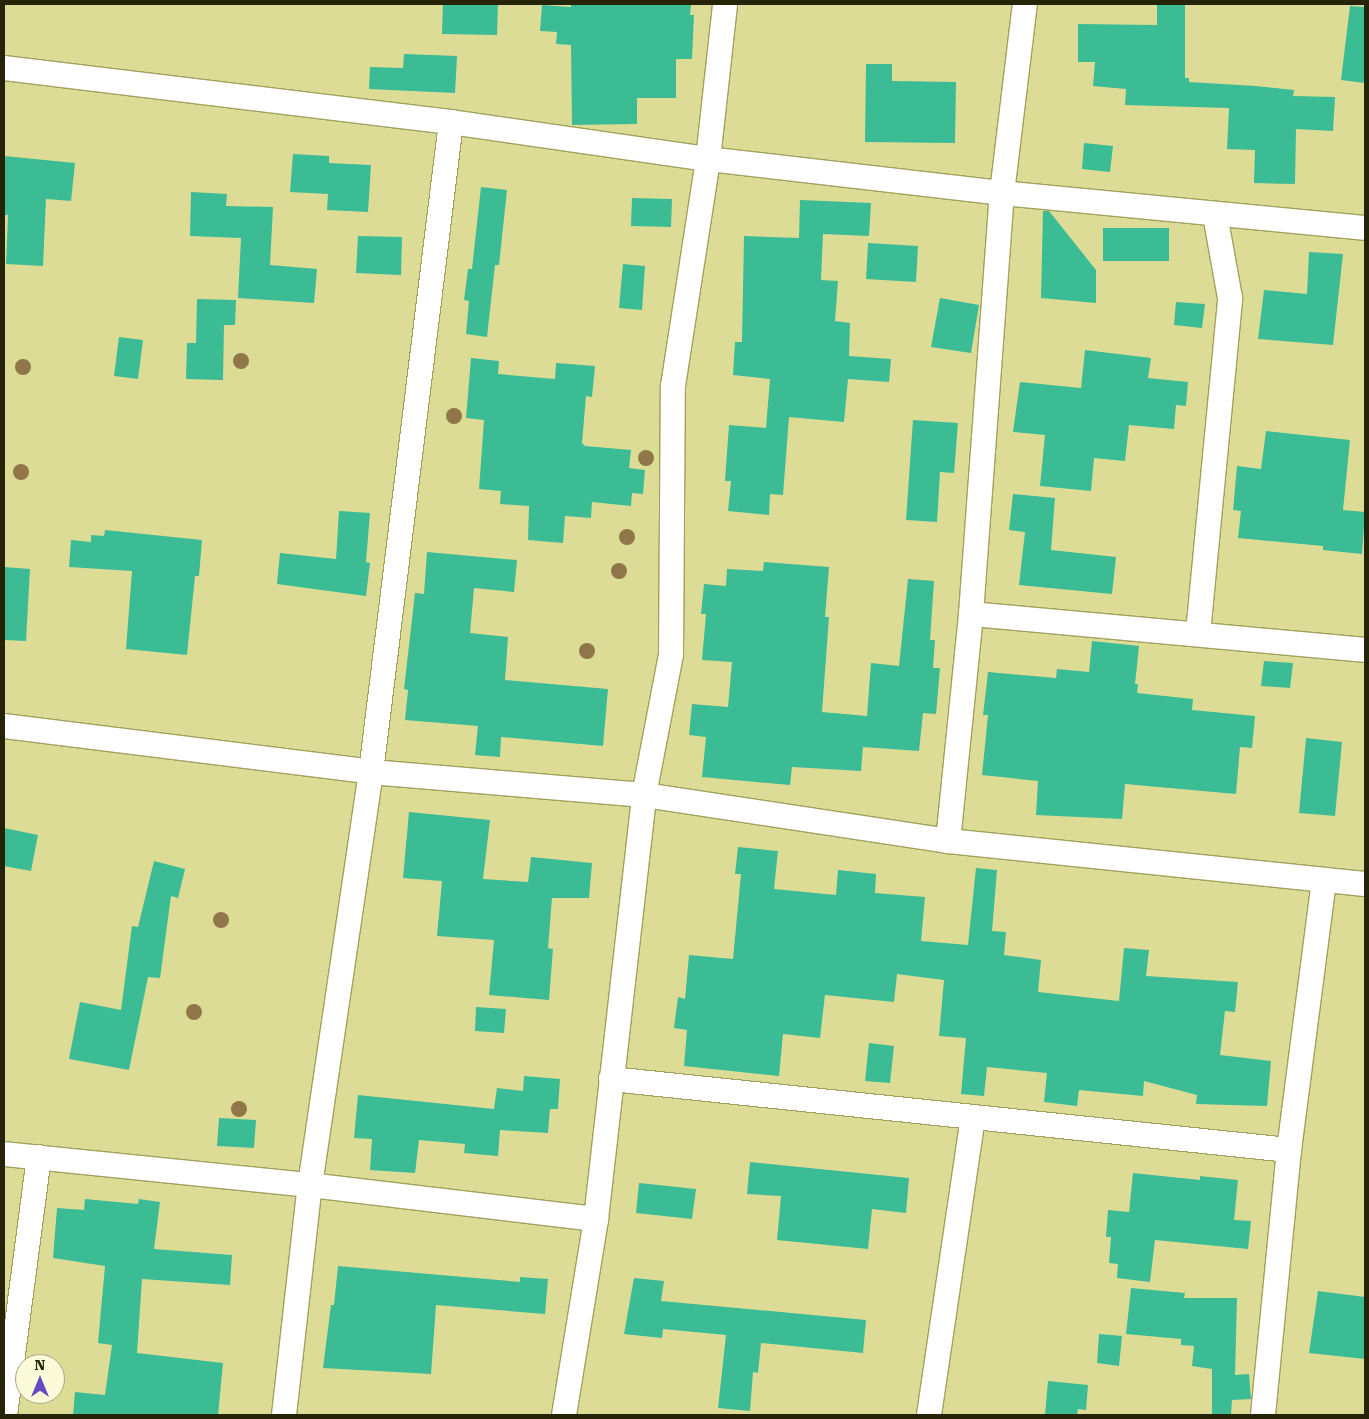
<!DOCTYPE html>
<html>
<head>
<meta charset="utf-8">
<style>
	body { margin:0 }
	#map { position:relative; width:1369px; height:1419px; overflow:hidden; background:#dddc96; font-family:"Roboto Serif",serif }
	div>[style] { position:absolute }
	.building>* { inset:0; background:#3cbc94 }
	.roads { filter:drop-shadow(1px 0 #a1a05d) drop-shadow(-1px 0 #a1a05d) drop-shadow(0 1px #a1a05d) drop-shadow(0 -1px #a1a05d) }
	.minor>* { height:24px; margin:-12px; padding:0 12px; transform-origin:12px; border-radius:12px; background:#fff }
	.trees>* { width:16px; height:16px; margin:-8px; border-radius:50%; background:#8f7749 }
	span { translate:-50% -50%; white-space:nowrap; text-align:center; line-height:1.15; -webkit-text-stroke:4px #fbfbd9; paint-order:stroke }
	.frame { position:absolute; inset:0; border:5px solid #252408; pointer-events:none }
	.north { position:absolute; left:15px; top:1354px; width:50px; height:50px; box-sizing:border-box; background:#fbfbd9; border:1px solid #a5a585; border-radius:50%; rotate:0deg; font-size:14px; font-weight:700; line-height:20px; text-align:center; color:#252408 }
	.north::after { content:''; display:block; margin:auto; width:18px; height:22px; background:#644ac3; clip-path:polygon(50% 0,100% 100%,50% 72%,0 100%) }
</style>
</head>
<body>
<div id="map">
	<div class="building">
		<div style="clip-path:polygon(443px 4px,498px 4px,497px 35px,442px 34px)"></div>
		<div style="clip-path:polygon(571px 4px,691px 4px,690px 15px,694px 15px,692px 59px,676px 59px,676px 98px,637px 98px,637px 124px,572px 125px,571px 45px,556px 44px,557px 32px,540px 31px,542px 5px,571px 7px)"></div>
		<div style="clip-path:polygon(1157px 4px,1185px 4px,1185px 78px,1189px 78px,1189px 82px,1256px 86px,1294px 90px,1293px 96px,1335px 97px,1333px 131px,1296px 129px,1295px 184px,1254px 183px,1255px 150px,1227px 149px,1229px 108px,1125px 105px,1126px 89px,1093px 86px,1095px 62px,1078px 62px,1078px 24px,1157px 25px)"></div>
		<div style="clip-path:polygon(1350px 6px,1365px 7px,1365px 83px,1341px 80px)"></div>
		<div style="clip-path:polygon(404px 54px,457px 56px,455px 93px,369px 89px,370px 67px,403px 68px)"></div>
		<div style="clip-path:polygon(866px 64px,892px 64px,892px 81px,956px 82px,955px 143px,865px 142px)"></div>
		<div style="clip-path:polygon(1084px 143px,1113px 146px,1110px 172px,1082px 169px)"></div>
		<div style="clip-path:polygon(293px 154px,329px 156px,329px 163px,371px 165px,368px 212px,327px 210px,328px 194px,290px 192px)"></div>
		<div style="clip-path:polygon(4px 156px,75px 163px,71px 201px,46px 199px,43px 266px,6px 264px,8px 215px,4px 215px)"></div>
		<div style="clip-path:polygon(481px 187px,507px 190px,499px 265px,495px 265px,487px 337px,466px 334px,469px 301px,464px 300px,468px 269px,472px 269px)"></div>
		<div style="clip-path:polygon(191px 192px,227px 194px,226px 206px,273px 207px,270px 265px,317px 269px,314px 303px,238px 298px,241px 238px,190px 236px)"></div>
		<div style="clip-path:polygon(632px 198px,672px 199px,671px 227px,631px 226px)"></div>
		<div style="clip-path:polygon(800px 200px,871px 203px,869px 236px,823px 234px,821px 280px,838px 281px,835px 321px,850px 323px,849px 356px,891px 359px,889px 382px,848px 379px,844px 422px,789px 417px,783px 495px,770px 494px,769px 515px,728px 511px,731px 481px,725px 481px,729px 425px,766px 428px,770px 379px,733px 375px,735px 342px,742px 342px,744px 236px,799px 238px)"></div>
		<div style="clip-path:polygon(1043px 211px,1049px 211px,1096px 270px,1096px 303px,1041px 298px)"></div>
		<div style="clip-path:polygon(1103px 228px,1169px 228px,1169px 261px,1103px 261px)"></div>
		<div style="clip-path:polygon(358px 236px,402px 237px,401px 275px,356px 273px)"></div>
		<div style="clip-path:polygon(868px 243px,918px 246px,916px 282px,866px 279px)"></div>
		<div style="clip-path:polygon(1309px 252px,1343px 254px,1333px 345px,1258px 339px,1264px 290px,1307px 294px)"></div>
		<div style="clip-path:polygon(623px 264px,645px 266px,642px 310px,619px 308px)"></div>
		<div style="clip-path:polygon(940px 298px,979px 305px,971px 353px,931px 347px)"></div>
		<div style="clip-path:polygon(197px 299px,236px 300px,235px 325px,224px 325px,223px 380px,186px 379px,187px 343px,196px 343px)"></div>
		<div style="clip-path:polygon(1176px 302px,1205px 304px,1202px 328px,1174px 325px)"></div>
		<div style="clip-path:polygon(119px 337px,143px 340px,138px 379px,114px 376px)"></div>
		<div style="clip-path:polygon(1085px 350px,1151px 358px,1148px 378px,1188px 382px,1186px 406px,1176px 405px,1174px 429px,1129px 425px,1125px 461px,1094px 458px,1091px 491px,1040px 486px,1045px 435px,1013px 432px,1020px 382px,1081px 388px)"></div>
		<div style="clip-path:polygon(471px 358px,499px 361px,498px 374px,555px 379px,556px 363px,595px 366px,592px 397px,586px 396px,582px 443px,585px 446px,631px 450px,629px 468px,645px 470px,643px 494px,632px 493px,631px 506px,592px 502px,591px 518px,565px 516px,563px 543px,528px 540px,529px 506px,500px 504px,501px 491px,479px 489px,484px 420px,466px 418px)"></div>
		<div style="clip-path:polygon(913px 420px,958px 423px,954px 473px,940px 472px,937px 522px,906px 520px)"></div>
		<div style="clip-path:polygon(1266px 431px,1350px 440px,1343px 510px,1365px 512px,1362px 554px,1323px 550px,1323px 546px,1238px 538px,1241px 511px,1233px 510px,1237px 466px,1261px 469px)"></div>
		<div style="clip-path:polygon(1013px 494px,1055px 498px,1051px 550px,1116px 557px,1112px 594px,1019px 585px,1025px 532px,1009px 530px)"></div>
		<div style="clip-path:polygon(339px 511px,370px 513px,366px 562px,370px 563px,366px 596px,277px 584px,280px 553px,336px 559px)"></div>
		<div style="clip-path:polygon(105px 530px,202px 540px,199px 576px,195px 576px,187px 655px,126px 649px,132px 571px,69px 567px,71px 540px,91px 542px,91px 535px,104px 536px)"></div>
		<div style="clip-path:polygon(427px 552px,517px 560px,514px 592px,474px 588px,470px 633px,508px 637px,505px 680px,608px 689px,603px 746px,501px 737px,500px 757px,475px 755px,478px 726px,405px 720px,408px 690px,404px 689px,415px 593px,424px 594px)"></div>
		<div style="clip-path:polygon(764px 562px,829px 567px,825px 617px,829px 617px,822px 712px,867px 716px,871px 663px,899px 666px,908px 579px,934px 581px,930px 640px,935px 640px,933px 668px,940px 668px,936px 714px,923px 713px,919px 751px,863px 747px,861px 771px,792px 767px,790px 785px,702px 777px,706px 737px,689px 735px,692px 704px,728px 707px,732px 662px,702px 660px,706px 614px,701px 614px,704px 584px,726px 586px,727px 569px,763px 571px)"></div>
		<div style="clip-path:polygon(4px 567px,30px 569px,26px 641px,4px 640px)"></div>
		<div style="clip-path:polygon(1092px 641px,1139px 646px,1135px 684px,1138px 684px,1137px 693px,1193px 699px,1192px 710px,1255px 716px,1252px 748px,1240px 747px,1236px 794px,1125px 784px,1122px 819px,1036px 815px,1038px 781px,982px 775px,988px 715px,983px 715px,988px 672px,1056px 678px,1057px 669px,1089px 672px)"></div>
		<div style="clip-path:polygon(1264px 661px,1293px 663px,1290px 688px,1261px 686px)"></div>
		<div style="clip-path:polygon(1306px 738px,1342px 742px,1335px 816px,1299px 813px)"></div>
		<div style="clip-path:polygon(409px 812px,490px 820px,483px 879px,528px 882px,531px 857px,592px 863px,589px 898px,552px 898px,548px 948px,553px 949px,549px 1000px,489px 995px,494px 940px,437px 936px,442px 881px,403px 878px)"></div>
		<div style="clip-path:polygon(4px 828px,38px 835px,31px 871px,4px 866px)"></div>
		<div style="clip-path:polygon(738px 847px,778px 851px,774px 889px,836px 895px,838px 870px,876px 874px,875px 893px,925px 897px,921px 941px,968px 945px,976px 868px,997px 870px,992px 931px,1006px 932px,1004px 955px,1041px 960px,1038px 992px,1119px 1001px,1124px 948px,1149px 950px,1146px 976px,1238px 982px,1235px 1012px,1225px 1011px,1220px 1055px,1271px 1061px,1267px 1106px,1196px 1104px,1197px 1095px,1144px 1081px,1143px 1096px,1079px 1090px,1077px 1106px,1044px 1102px,1047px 1073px,987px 1067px,984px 1096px,961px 1094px,966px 1038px,939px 1036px,944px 980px,897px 974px,894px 1002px,825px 995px,820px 1038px,783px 1034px,779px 1076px,684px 1066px,687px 1030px,674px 1028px,678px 997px,685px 999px,689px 955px,733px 959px,741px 874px,735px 874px)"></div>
		<div style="clip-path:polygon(154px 861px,185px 869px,178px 898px,171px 896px,160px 978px,148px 977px,129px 1070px,69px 1059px,80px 1002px,121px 1010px,132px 926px,138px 927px)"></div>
		<div style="clip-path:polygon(476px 1007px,506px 1009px,504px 1033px,475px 1031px)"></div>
		<div style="clip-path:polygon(869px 1043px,894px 1046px,890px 1083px,865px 1081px)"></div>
		<div style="clip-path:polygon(524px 1076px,560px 1079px,558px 1109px,550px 1109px,548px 1133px,500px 1130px,498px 1156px,464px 1153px,465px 1144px,419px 1140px,415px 1173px,370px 1170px,372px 1139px,354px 1138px,358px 1095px,494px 1109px,497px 1088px,523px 1091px)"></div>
		<div style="clip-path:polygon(219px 1118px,256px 1120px,254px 1148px,217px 1146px)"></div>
		<div style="clip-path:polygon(750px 1162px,909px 1178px,906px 1213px,872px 1209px,868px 1249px,777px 1240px,781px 1196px,747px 1194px)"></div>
		<div style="clip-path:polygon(1133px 1173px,1200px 1180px,1200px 1176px,1238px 1180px,1234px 1220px,1251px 1221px,1248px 1249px,1155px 1240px,1150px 1282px,1117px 1278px,1118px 1264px,1109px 1263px,1111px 1237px,1106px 1237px,1108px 1210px,1129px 1212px)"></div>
		<div style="clip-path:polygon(639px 1183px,696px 1189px,692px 1219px,636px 1213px)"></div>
		<div style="clip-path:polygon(85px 1199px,138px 1204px,139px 1199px,160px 1202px,154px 1249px,232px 1255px,230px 1285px,142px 1279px,137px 1353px,223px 1363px,218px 1415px,73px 1415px,75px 1392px,105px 1395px,112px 1345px,98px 1343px,105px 1266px,53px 1258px,57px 1208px,84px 1210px)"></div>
		<div style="clip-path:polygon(338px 1266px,520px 1282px,520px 1277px,548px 1279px,545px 1314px,436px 1305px,431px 1374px,323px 1368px,331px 1305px,334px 1305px)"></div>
		<div style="clip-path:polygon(634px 1278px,664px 1281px,661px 1301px,866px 1320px,863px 1353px,761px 1343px,758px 1373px,753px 1372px,750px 1411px,718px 1408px,726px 1335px,663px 1329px,662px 1338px,624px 1334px)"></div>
		<div style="clip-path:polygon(1131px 1288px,1185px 1293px,1184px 1298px,1237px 1298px,1235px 1375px,1249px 1374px,1251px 1399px,1232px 1400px,1231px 1415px,1212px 1415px,1212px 1369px,1192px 1366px,1194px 1346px,1181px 1345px,1181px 1339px,1126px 1334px)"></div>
		<div style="clip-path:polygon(1318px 1291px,1365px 1297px,1365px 1359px,1309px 1353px)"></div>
		<div style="clip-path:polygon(1099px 1334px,1122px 1336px,1119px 1366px,1097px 1363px)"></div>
		<div style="clip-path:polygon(1048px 1381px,1088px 1385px,1086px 1410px,1078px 1409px,1077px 1415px,1045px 1415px)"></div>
	</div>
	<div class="roads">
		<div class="minor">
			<div style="left:4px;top:68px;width:450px;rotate:6.9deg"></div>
			<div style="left:451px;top:122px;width:260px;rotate:8.2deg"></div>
			<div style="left:708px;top:159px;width:296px;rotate:6.6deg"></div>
			<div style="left:1002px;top:193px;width:365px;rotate:5.5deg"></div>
			<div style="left:971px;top:614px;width:396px;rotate:5.2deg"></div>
			<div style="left:1198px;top:633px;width:337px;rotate:-84.5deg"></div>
			<div style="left:1230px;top:298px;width:84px;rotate:-100.2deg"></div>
			<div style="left:4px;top:726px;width:370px;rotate:7.1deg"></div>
			<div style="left:371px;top:772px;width:274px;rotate:4.8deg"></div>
			<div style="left:644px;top:795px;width:307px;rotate:8.6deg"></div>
			<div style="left:948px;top:841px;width:419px;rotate:5.9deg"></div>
			<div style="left:948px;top:841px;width:228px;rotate:-84.2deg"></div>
			<div style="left:971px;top:614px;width:422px;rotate:-85.8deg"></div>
			<div style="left:1002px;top:193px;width:190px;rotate:-83.1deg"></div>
			<div style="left:611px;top:1079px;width:682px;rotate:5.98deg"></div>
			<div style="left:4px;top:1154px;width:308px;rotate:5.8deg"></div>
			<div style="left:310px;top:1185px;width:288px;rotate:6.8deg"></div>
			<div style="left:5px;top:1415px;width:260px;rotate:-82.5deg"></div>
			<div style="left:284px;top:1415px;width:231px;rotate:-83.6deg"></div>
			<div style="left:310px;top:1185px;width:417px;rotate:-81.6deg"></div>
			<div style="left:371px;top:772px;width:655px;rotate:-82.98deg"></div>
			<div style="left:564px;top:1415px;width:199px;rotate:-80.7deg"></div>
			<div style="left:596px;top:1219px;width:427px;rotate:-83.5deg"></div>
			<div style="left:644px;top:795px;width:143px;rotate:-79.1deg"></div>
			<div style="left:671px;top:655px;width:269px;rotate:-89.6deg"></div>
			<div style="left:673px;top:386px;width:230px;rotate:-81.2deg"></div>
			<div style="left:708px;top:159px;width:156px;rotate:-83.7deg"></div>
			<div style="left:929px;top:1415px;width:300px;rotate:-81.6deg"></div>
			<div style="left:1263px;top:1415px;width:266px;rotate:-84.4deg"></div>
			<div style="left:1289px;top:1150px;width:272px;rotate:-82.6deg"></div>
		</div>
	</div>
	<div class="trees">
		<div style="left:241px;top:361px"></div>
		<div style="left:23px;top:367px"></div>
		<div style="left:454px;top:416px"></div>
		<div style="left:646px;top:458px"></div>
		<div style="left:21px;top:472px"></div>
		<div style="left:627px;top:537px"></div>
		<div style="left:619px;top:571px"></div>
		<div style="left:587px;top:651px"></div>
		<div style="left:221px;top:920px"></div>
		<div style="left:194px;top:1012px"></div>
		<div style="left:239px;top:1109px"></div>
	</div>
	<div class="frame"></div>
	<div class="north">N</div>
</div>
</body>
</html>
